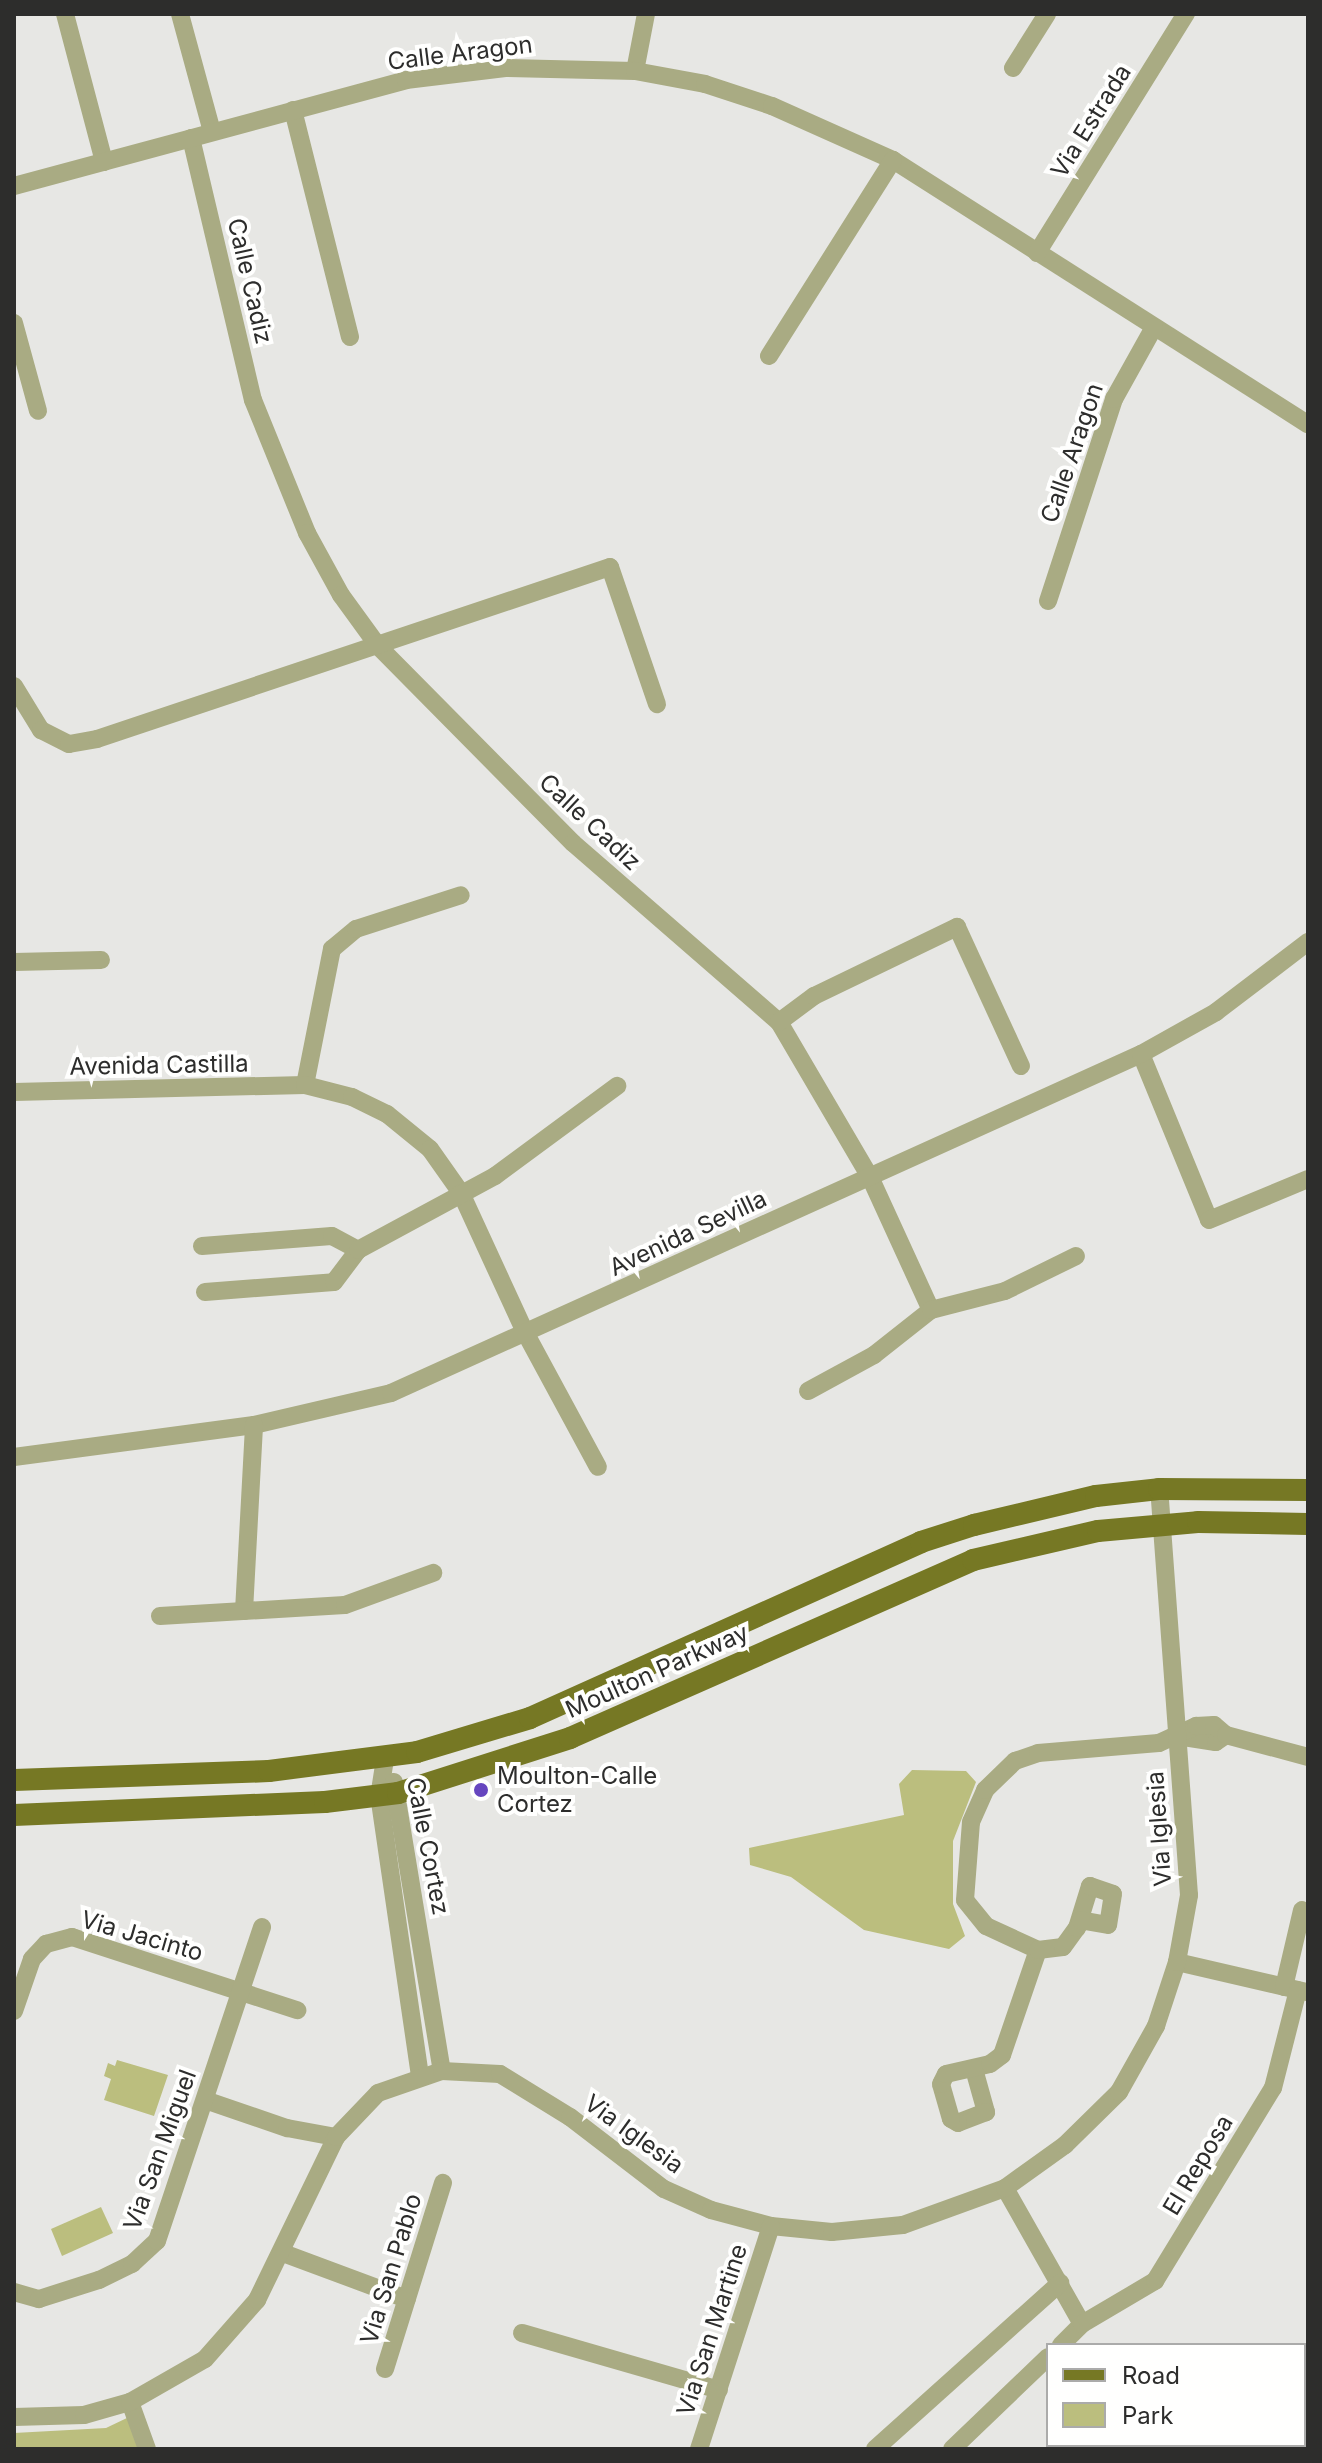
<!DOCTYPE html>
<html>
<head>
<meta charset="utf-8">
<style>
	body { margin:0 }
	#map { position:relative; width:1322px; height:2463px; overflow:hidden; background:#e7e7e4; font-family:Inter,sans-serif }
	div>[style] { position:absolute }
	.green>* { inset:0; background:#bbbe7e }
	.minor>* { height:18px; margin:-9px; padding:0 9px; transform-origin:9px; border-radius:9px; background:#a9ab83 }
	.major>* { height:22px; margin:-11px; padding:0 11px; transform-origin:11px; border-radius:11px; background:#767824 }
	.dots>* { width:22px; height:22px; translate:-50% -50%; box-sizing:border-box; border:4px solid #fffffe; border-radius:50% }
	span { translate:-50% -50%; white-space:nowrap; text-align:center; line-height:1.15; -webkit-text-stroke:8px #fffffe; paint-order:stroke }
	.street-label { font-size:24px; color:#2d2d2c }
	.poi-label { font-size:24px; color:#2d2d2c }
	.left { translate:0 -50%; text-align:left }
	.frame { position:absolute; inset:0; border:16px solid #2d2d2c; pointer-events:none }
	.legend { position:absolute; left:1046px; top:2343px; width:260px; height:104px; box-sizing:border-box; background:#fffffe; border:2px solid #ababaa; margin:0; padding:10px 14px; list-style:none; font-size:24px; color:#2d2d2c }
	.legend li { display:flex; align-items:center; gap:16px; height:40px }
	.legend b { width:40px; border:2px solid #ababaa }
</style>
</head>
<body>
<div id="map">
	<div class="green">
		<div style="clip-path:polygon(912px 1770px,966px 1771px,976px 1782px,953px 1841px,953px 1904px,965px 1936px,949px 1949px,864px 1930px,791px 1877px,750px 1865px,749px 1848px,904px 1815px,899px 1784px)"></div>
		<div style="clip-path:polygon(117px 2060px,168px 2075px,154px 2116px,104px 2100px,111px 2079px,104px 2076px,108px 2063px,115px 2066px)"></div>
		<div style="clip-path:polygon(101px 2207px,113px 2233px,62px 2256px,51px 2229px)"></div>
		<div style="clip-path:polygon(129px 2417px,141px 2449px,14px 2449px,14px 2433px,106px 2428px)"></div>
	</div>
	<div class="minor">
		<div style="left:65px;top:14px;width:153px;rotate:75.2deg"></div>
		<div style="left:180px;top:14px;width:122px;rotate:74.8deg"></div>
		<div style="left:1013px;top:68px;width:64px;rotate:-57.8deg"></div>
		<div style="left:635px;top:71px;width:58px;rotate:-79.1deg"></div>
		<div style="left:293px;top:110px;width:234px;rotate:75.9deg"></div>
		<div style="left:191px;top:138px;width:269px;rotate:76.7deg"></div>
		<div style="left:253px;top:400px;width:144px;rotate:67.9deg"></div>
		<div style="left:307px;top:533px;width:71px;rotate:61.3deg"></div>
		<div style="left:341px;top:595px;width:63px;rotate:54deg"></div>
		<div style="left:378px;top:646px;width:277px;rotate:45.3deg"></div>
		<div style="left:573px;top:843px;width:273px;rotate:41deg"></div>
		<div style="left:779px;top:1022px;width:180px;rotate:59.6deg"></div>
		<div style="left:870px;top:1177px;width:146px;rotate:65.4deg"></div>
		<div style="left:14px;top:186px;width:406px;rotate:-15.1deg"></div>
		<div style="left:406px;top:80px;width:102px;rotate:-6.8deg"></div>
		<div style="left:507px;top:68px;width:128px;rotate:1.3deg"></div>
		<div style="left:635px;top:71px;width:71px;rotate:10.5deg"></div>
		<div style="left:705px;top:84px;width:71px;rotate:18.2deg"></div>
		<div style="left:772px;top:106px;width:133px;rotate:24.1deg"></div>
		<div style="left:893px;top:160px;width:492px;rotate:32.5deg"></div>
		<div style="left:1037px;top:253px;width:282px;rotate:-58.1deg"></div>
		<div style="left:14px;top:323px;width:91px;rotate:74.7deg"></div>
		<div style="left:769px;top:356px;width:232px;rotate:-57.7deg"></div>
		<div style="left:1048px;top:601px;width:213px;rotate:-71.9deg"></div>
		<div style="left:1114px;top:399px;width:82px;rotate:-60.9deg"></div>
		<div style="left:14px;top:686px;width:52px;rotate:58.5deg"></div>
		<div style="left:41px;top:730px;width:31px;rotate:27deg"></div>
		<div style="left:69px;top:744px;width:28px;rotate:-10deg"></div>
		<div style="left:97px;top:739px;width:541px;rotate:-18.54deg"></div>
		<div style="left:610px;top:567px;width:145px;rotate:71.1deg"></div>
		<div style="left:14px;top:962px;width:87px;rotate:-1.3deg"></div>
		<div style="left:779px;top:1022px;width:44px;rotate:-36.6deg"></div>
		<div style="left:814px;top:996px;width:159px;rotate:-25.8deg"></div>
		<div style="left:957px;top:927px;width:153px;rotate:65.3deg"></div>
		<div style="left:1141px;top:1054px;width:179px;rotate:67.7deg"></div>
		<div style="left:1209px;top:1220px;width:107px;rotate:-22.5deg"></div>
		<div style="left:305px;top:1085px;width:139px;rotate:-78.8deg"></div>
		<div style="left:332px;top:949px;width:31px;rotate:-40deg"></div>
		<div style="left:356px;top:929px;width:110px;rotate:-17.9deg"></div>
		<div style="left:14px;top:1092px;width:291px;rotate:-1.4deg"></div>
		<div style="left:305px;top:1085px;width:49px;rotate:14.3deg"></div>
		<div style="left:352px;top:1097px;width:39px;rotate:26deg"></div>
		<div style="left:387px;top:1114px;width:55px;rotate:39.1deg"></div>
		<div style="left:430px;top:1149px;width:54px;rotate:54.8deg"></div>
		<div style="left:461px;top:1193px;width:155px;rotate:65.3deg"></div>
		<div style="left:526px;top:1334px;width:151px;rotate:61.6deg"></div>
		<div style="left:202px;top:1246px;width:130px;rotate:-4.4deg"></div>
		<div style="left:332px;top:1236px;width:30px;rotate:28deg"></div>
		<div style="left:205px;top:1292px;width:129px;rotate:-4.4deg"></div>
		<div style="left:334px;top:1282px;width:40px;rotate:-53deg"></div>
		<div style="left:358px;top:1250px;width:156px;rotate:-28.4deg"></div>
		<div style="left:495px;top:1176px;width:152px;rotate:-36.4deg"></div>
		<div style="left:808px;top:1391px;width:75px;rotate:-28.6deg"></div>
		<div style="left:874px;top:1355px;width:73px;rotate:-38.3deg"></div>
		<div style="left:931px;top:1310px;width:76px;rotate:-14.4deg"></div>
		<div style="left:1005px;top:1291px;width:79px;rotate:-26.2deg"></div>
		<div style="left:14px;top:1457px;width:242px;rotate:-7.6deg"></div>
		<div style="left:254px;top:1425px;width:141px;rotate:-13.1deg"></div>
		<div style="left:391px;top:1393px;width:823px;rotate:-24.32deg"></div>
		<div style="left:1141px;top:1054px;width:86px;rotate:-29.2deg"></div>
		<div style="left:1216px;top:1012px;width:116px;rotate:-37.3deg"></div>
		<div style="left:244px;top:1611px;width:186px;rotate:-86.9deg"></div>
		<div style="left:160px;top:1616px;width:185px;rotate:-3.4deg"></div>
		<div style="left:345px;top:1605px;width:94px;rotate:-20deg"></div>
		<div style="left:1177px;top:1736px;width:39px;rotate:9deg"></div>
		<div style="left:1216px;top:1742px;width:12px;rotate:-35deg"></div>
		<div style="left:385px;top:1759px;width:36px;rotate:99deg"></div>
		<div style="left:379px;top:1795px;width:284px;rotate:81.7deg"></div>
		<div style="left:394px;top:1782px;width:293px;rotate:80.6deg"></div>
		<div style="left:1038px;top:1950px;width:57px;rotate:-155.2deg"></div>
		<div style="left:986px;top:1926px;width:33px;rotate:-129deg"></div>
		<div style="left:965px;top:1900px;width:78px;rotate:-85.6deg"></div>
		<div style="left:971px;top:1822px;width:35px;rotate:-66deg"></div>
		<div style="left:985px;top:1790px;width:42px;rotate:-44deg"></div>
		<div style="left:1015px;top:1761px;width:24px;rotate:-19deg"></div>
		<div style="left:1038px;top:1753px;width:121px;rotate:-4.7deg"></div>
		<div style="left:1159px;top:1743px;width:41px;rotate:-24.7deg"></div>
		<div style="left:1196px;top:1726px;width:18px;rotate:-3deg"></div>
		<div style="left:1214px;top:1725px;width:16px;rotate:40deg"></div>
		<div style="left:1226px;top:1735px;width:85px;rotate:15deg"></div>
		<div style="left:1177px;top:1962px;width:133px;rotate:13deg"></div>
		<div style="left:1284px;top:1987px;width:79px;rotate:-76.8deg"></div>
		<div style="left:14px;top:2011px;width:55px;rotate:-70.9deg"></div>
		<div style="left:32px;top:1959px;width:21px;rotate:-47deg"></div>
		<div style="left:46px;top:1944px;width:27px;rotate:-15deg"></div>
		<div style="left:72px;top:1937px;width:237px;rotate:18deg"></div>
		<div style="left:974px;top:2069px;width:45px;rotate:74.4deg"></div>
		<div style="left:986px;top:2112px;width:30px;rotate:159deg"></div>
		<div style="left:958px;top:2123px;width:8px;rotate:-150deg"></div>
		<div style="left:951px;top:2119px;width:36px;rotate:-106deg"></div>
		<div style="left:941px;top:2084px;width:11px;rotate:-63deg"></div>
		<div style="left:946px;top:2074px;width:45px;rotate:-12.8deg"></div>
		<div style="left:990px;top:2064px;width:15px;rotate:-37deg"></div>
		<div style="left:1002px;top:2055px;width:111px;rotate:-71.1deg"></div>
		<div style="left:1038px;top:1950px;width:25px;rotate:-7deg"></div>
		<div style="left:1063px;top:1947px;width:24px;rotate:-54deg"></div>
		<div style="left:1077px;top:1928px;width:44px;rotate:-72.8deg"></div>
		<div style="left:1090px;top:1886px;width:24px;rotate:19deg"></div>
		<div style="left:1113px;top:1894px;width:31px;rotate:99deg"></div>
		<div style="left:1108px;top:1925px;width:28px;rotate:-170deg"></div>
		<div style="left:205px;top:2100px;width:87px;rotate:18.9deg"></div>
		<div style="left:287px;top:2128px;width:50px;rotate:10.4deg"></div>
		<div style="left:1005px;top:2188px;width:156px;rotate:60.5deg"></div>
		<div style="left:283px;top:2253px;width:132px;rotate:20.4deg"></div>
		<div style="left:14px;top:2292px;width:26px;rotate:16deg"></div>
		<div style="left:39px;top:2299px;width:63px;rotate:-17.6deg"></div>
		<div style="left:99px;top:2280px;width:37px;rotate:-26deg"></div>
		<div style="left:132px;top:2264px;width:34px;rotate:-43deg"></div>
		<div style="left:157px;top:2241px;width:331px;rotate:-71.5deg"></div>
		<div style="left:522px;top:2333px;width:205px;rotate:16.1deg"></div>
		<div style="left:1061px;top:2345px;width:30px;rotate:-45deg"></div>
		<div style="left:1082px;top:2324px;width:85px;rotate:-30.5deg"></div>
		<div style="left:1155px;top:2281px;width:226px;rotate:-58.6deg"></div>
		<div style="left:1273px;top:2088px;width:101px;rotate:-75.7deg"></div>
		<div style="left:385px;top:2369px;width:195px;rotate:-72.7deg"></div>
		<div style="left:130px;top:2402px;width:50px;rotate:70.1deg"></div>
		<div style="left:14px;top:2417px;width:70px;rotate:-1.6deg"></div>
		<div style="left:84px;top:2415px;width:48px;rotate:-15.8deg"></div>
		<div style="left:130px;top:2402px;width:86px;rotate:-29.8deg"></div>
		<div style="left:205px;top:2359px;width:79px;rotate:-48.6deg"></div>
		<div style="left:257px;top:2300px;width:181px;rotate:-64.1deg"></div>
		<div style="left:336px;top:2137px;width:61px;rotate:-46.3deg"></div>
		<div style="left:378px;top:2093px;width:68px;rotate:-19deg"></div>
		<div style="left:442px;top:2071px;width:58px;rotate:3deg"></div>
		<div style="left:500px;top:2074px;width:82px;rotate:31.6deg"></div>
		<div style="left:570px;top:2117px;width:118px;rotate:37.5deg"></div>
		<div style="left:664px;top:2189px;width:51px;rotate:24.1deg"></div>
		<div style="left:711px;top:2210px;width:62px;rotate:14.9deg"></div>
		<div style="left:771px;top:2226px;width:61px;rotate:5.6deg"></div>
		<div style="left:832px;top:2232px;width:71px;rotate:-5.6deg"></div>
		<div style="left:903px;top:2225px;width:109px;rotate:-19.9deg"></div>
		<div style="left:1005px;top:2188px;width:74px;rotate:-35.6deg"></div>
		<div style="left:1065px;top:2145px;width:76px;rotate:-44.5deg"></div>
		<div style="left:1119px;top:2092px;width:76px;rotate:-60.7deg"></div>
		<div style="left:1156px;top:2026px;width:67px;rotate:-71.8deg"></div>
		<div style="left:1177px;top:1962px;width:68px;rotate:-79.8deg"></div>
		<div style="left:1189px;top:1895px;width:407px;rotate:-94.2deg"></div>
		<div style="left:699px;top:2449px;width:234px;rotate:-72.1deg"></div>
		<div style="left:875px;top:2449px;width:249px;rotate:-41.9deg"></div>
		<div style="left:952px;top:2449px;width:133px;rotate:-43.8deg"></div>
	</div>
	<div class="major">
		<div style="left:14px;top:1780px;width:255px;rotate:-2deg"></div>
		<div style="left:269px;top:1771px;width:149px;rotate:-7.3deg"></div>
		<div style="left:417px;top:1752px;width:118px;rotate:-16.7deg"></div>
		<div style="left:530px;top:1718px;width:429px;rotate:-24.2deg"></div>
		<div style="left:921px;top:1542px;width:56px;rotate:-17.8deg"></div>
		<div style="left:974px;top:1525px;width:125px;rotate:-13.4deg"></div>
		<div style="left:1096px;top:1496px;width:63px;rotate:-6.3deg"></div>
		<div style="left:1159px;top:1489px;width:149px;rotate:0.4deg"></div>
		<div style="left:14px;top:1815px;width:311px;rotate:-2.4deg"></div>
		<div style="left:325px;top:1802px;width:74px;rotate:-7deg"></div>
		<div style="left:398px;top:1793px;width:181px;rotate:-17.7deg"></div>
		<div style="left:570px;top:1738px;width:441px;rotate:-23.8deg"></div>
		<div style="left:973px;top:1560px;width:128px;rotate:-13.1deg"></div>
		<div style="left:1098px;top:1531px;width:100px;rotate:-5.1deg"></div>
		<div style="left:1198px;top:1522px;width:110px;rotate:1deg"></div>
	</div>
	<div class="dots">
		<div style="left:481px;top:1790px;background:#6646bf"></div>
	</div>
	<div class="street-label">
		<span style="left:460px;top:53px;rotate:-7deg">Calle Aragon</span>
		<span style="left:1091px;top:121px;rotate:-58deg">Via Estrada</span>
		<span style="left:250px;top:281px;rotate:77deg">Calle Cadiz</span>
		<span style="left:1072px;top:453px;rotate:-71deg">Calle Aragon</span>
		<span style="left:590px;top:822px;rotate:43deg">Calle Cadiz</span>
		<span style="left:159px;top:1065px;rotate:-1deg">Avenida Castilla</span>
		<span style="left:688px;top:1233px;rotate:-25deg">Avenida Sevilla</span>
		<span style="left:657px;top:1671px;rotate:-24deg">Moulton Parkway</span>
		<span style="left:1159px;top:1829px;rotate:-94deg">Via Iglesia</span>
		<span style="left:428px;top:1846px;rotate:79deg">Calle Cortez</span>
		<span style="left:142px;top:1936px;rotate:16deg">Via Jacinto</span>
		<span style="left:634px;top:2134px;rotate:36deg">Via Iglesia</span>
		<span style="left:160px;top:2150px;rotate:-70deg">Via San Miguel</span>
		<span style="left:1198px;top:2165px;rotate:-59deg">El Reposa</span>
		<span style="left:391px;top:2269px;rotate:-73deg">Via San Pablo</span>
		<span style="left:712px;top:2330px;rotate:-72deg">Via San Martine</span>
	</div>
	<div class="poi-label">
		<span class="left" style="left:497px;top:1790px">Moulton-Calle<br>Cortez</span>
	</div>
	<div class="frame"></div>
	<ul class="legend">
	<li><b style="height:10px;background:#767824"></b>Road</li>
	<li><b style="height:22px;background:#bbbe7e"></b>Park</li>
	</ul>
</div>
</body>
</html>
